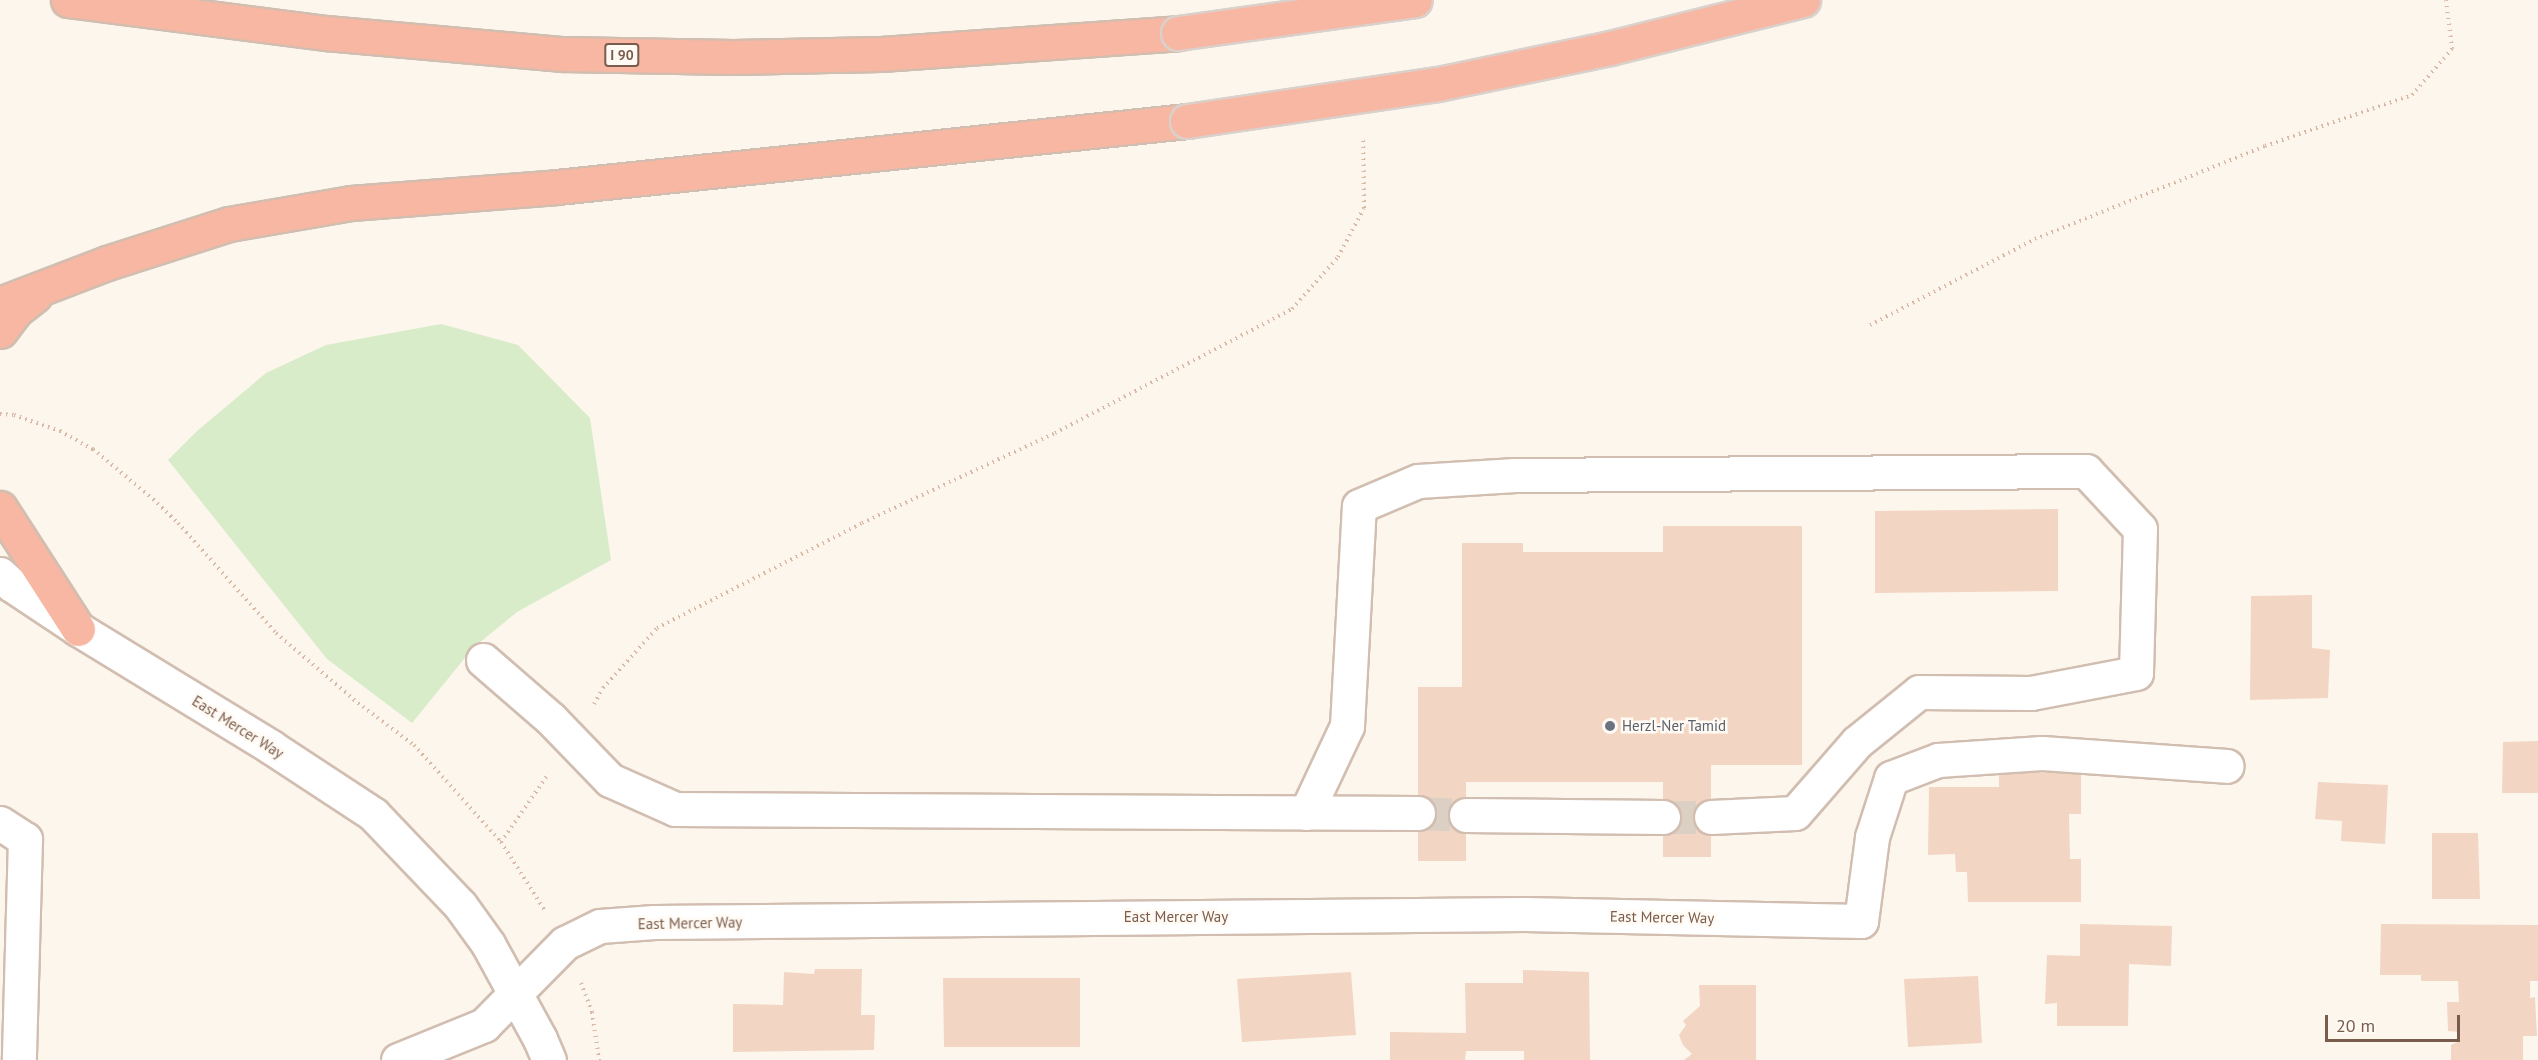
<!DOCTYPE html>
<html>
<head>
<meta charset="utf-8">
<style>
	body { margin:0 }
	#map { position:relative; width:2538px; height:1060px; overflow:hidden; background:#fdf6ec; font-family:"PT Sans",sans-serif }
	div>[style] { position:absolute }
	.green>* { inset:0; background:#d8ecc9 }
	.building>* { inset:0; background:#f3d5c3 }
	.minor-tunnel>* { height:33px; margin-top:-16.5px; transform-origin:0; background:repeating-linear-gradient(90deg,#dcd0c4 0 33px,transparent 0 49px) }
	.path>* { height:4px; margin-top:-2px; transform-origin:0; background:repeating-linear-gradient(90deg,#d9b8a5 0 1.5px,transparent 0 6px) }
	.roads { filter:drop-shadow(2px 0 #d1beb0) drop-shadow(-2px 0 #d1beb0) drop-shadow(0 2px #d1beb0) drop-shadow(0 -2px #d1beb0) }
	.minor>* { height:33px; margin:-16.5px; padding:0 16.5px; transform-origin:16.5px; border-radius:16.5px; background:#fff }
	.highway>* { height:33px; margin:-16.5px; padding:0 16.5px; transform-origin:16.5px; border-radius:16.5px; background:#f7b7a3 }
	.bridges { filter:drop-shadow(2px 0 #dad1cd) drop-shadow(-2px 0 #dad1cd) drop-shadow(0 2px #dad1cd) drop-shadow(0 -2px #dad1cd) }
	.highway-bridge>* { height:33px; margin:-16.5px; padding:0 16.5px; transform-origin:16.5px; border-radius:16.5px; background:#f7b7a3 }
	.dots>* { width:16px; height:16px; translate:-50% -50%; box-sizing:border-box; border:3px solid #fffaf3; border-radius:50% }
	span { translate:-50% -50%; white-space:nowrap; text-align:center; line-height:1.15; -webkit-text-stroke:5px #fffaf3; paint-order:stroke }
	.shield-label span { padding:2px 4px; background:#fffaf3; border:2px solid; border-radius:4px; -webkit-text-stroke-width:0 }
	.shield-label { font-size:14px; color:#7a5c4d; font-weight:700 }
	.worship-label { font-size:15px; color:#5b616d }
	.left { translate:0 -50%; text-align:left }
	.street-label { font-size:15px; color:#7a5c4d }
	.scale { position:absolute; left:2325px; top:1015px; width:135px; height:27px; box-sizing:border-box; border:3px solid #7a5c4d; border-top:0; padding-left:8px; font-size:18px; line-height:21px; white-space:nowrap; color:#7a5c4d; -webkit-text-stroke:4px #fffaf3; paint-order:stroke }
</style>
</head>
<body>
<div id="map">
	<div class="green">
		<div style="clip-path:polygon(441px 324px,518px 345px,590px 418px,611px 560px,517px 612px,473px 648px,412px 723px,327px 659px,168px 460px,197px 431px,266px 373px,326px 345px)"></div>
	</div>
	<div class="building">
		<div style="clip-path:polygon(2058px 509px,2058px 591px,1875px 593px,1875px 511px)"></div>
		<div style="clip-path:polygon(1663px 526px,1802px 526px,1802px 765px,1711px 765px,1711px 857px,1663px 857px,1663px 782px,1466px 782px,1466px 861px,1418px 861px,1418px 687px,1462px 687px,1462px 543px,1523px 543px,1523px 552px,1663px 552px)"></div>
		<div style="clip-path:polygon(2312px 595px,2312px 648px,2330px 650px,2328px 698px,2250px 700px,2251px 596px)"></div>
		<div style="clip-path:polygon(2538px 741px,2538px 793px,2502px 793px,2503px 742px)"></div>
		<div style="clip-path:polygon(1999px 773px,2081px 773px,2081px 814px,2069px 814px,2070px 859px,2081px 859px,2081px 902px,1968px 902px,1967px 872px,1956px 872px,1955px 854px,1928px 855px,1929px 787px,1999px 787px)"></div>
		<div style="clip-path:polygon(2318px 782px,2388px 785px,2385px 844px,2341px 841px,2342px 821px,2315px 819px)"></div>
		<div style="clip-path:polygon(2432px 833px,2478px 833px,2480px 899px,2432px 899px)"></div>
		<div style="clip-path:polygon(2080px 924px,2172px 926px,2171px 966px,2129px 964px,2128px 1026px,2057px 1026px,2057px 1003px,2045px 1004px,2047px 955px,2080px 956px)"></div>
		<div style="clip-path:polygon(2381px 924px,2538px 925px,2538px 981px,2530px 981px,2530px 998px,2535px 997px,2537px 1036px,2523px 1036px,2523px 1060px,2451px 1060px,2451px 1045px,2460px 1041px,2460px 1032px,2448px 1031px,2447px 1002px,2459px 1002px,2458px 981px,2421px 981px,2421px 975px,2380px 975px)"></div>
		<div style="clip-path:polygon(815px 969px,862px 969px,861px 1015px,875px 1015px,874px 1050px,733px 1052px,733px 1004px,783px 1005px,784px 972px,814px 974px)"></div>
		<div style="clip-path:polygon(1523px 970px,1589px 972px,1590px 1060px,1524px 1060px,1524px 1051px,1466px 1051px,1465px 1060px,1390px 1060px,1390px 1032px,1466px 1033px,1465px 983px,1523px 983px)"></div>
		<div style="clip-path:polygon(1351px 972px,1356px 1035px,1242px 1042px,1237px 979px)"></div>
		<div style="clip-path:polygon(1978px 976px,1982px 1043px,1908px 1047px,1904px 979px)"></div>
		<div style="clip-path:polygon(943px 978px,1080px 978px,1080px 1047px,944px 1047px)"></div>
		<div style="clip-path:polygon(1699px 985px,1756px 985px,1756px 1060px,1684px 1060px,1692px 1054px,1683px 1045px,1679px 1035px,1686px 1025px,1683px 1021px,1700px 1006px)"></div>
	</div>
	<div class="minor-tunnel">
		<div style="left:1418px;top:813px;width:48px;rotate:2.4deg"></div>
		<div style="left:1663px;top:817px;width:48px"></div>
	</div>
	<div class="path">
		<div style="left:1870px;top:325px;width:186px;rotate:-27.5deg"></div>
		<div style="left:2035px;top:239px;width:248px;rotate:-22deg"></div>
		<div style="left:2265px;top:146px;width:156px;rotate:-19.1deg"></div>
		<div style="left:2412px;top:95px;width:61px;rotate:-49deg"></div>
		<div style="left:2452px;top:49px;width:49px;rotate:-97deg"></div>
		<div style="left:0;top:414px;width:14px;rotate:4deg"></div>
		<div style="left:14px;top:415px;width:49px;rotate:19.2deg"></div>
		<div style="left:60px;top:431px;width:38px;rotate:29deg"></div>
		<div style="left:93px;top:449px;width:78px;rotate:39.8deg"></div>
		<div style="left:153px;top:499px;width:35px;rotate:44deg"></div>
		<div style="left:178px;top:523px;width:147px;rotate:48.3deg"></div>
		<div style="left:276px;top:633px;width:108px;rotate:40.5deg"></div>
		<div style="left:358px;top:703px;width:70px;rotate:36.9deg"></div>
		<div style="left:414px;top:745px;width:130px;rotate:48.1deg"></div>
		<div style="left:501px;top:842px;width:80px;rotate:57.3deg"></div>
		<div style="left:594px;top:704px;width:18px;rotate:-61deg"></div>
		<div style="left:603px;top:688px;width:81px;rotate:-48deg"></div>
		<div style="left:657px;top:628px;width:230px;rotate:-27.1deg"></div>
		<div style="left:862px;top:523px;width:213px;rotate:-25deg"></div>
		<div style="left:1055px;top:433px;width:267px;rotate:-27.6deg"></div>
		<div style="left:1292px;top:309px;width:69px;rotate:-48.5deg"></div>
		<div style="left:1338px;top:257px;width:55px;rotate:-62deg"></div>
		<div style="left:1364px;top:208px;width:71px;rotate:-90.8deg"></div>
		<div style="left:501px;top:842px;width:84px;rotate:-55.2deg"></div>
		<div style="left:581px;top:983px;width:31px;rotate:69deg"></div>
		<div style="left:592px;top:1012px;width:49px;rotate:81.7deg"></div>
	</div>
	<div class="roads">
		<div class="minor">
			<div style="left:0;top:574px;width:16px;rotate:43deg"></div>
			<div style="left:12px;top:585px;width:79px;rotate:33.7deg"></div>
			<div style="left:78px;top:629px;width:226px;rotate:31.4deg"></div>
			<div style="left:271px;top:747px;width:122px;rotate:33.3deg"></div>
			<div style="left:373px;top:814px;width:126px;rotate:46.3deg"></div>
			<div style="left:460px;top:905px;width:48px;rotate:54.3deg"></div>
			<div style="left:488px;top:944px;width:108px;rotate:61.3deg"></div>
			<div style="left:540px;top:1039px;width:23px;rotate:67deg"></div>
			<div style="left:483px;top:660px;width:90px;rotate:40.9deg"></div>
			<div style="left:551px;top:719px;width:85px;rotate:46deg"></div>
			<div style="left:610px;top:780px;width:71px;rotate:24deg"></div>
			<div style="left:675px;top:809px;width:743px;rotate:0.31deg"></div>
			<div style="left:1306px;top:813px;width:96px;rotate:-64.8deg"></div>
			<div style="left:1347px;top:726px;width:220px;rotate:-86.9deg"></div>
			<div style="left:1359px;top:506px;width:64px;rotate:-23deg"></div>
			<div style="left:1418px;top:481px;width:97px;rotate:-3.5deg"></div>
			<div style="left:1515px;top:475px;width:571px;rotate:-0.4deg"></div>
			<div style="left:2086px;top:471px;width:79px;rotate:47deg"></div>
			<div style="left:2140px;top:529px;width:144px;rotate:91.6deg"></div>
			<div style="left:2136px;top:673px;width:107px;rotate:169.2deg"></div>
			<div style="left:2031px;top:693px;width:112px;rotate:-179.5deg"></div>
			<div style="left:1919px;top:692px;width:80px;rotate:141.1deg"></div>
			<div style="left:1857px;top:742px;width:94px;rotate:131.1deg"></div>
			<div style="left:1795px;top:813px;width:84px;rotate:177.3deg"></div>
			<div style="left:1466px;top:815px;width:197px;rotate:0.6deg"></div>
			<div style="left:0;top:823px;width:30px;rotate:33deg"></div>
			<div style="left:25px;top:839px;width:221px;rotate:91.6deg"></div>
			<div style="left:398px;top:1060px;width:93px;rotate:-22.1deg"></div>
			<div style="left:484px;top:1025px;width:115px;rotate:-45.4deg"></div>
			<div style="left:565px;top:943px;width:39px;rotate:-26deg"></div>
			<div style="left:600px;top:926px;width:54px;rotate:-4.2deg"></div>
			<div style="left:654px;top:922px;width:870px;rotate:-0.53deg"></div>
			<div style="left:1524px;top:914px;width:337px;rotate:1.2deg"></div>
			<div style="left:1861px;top:921px;width:85px;rotate:-82.5deg"></div>
			<div style="left:1872px;top:837px;width:62px;rotate:-72.1deg"></div>
			<div style="left:1891px;top:778px;width:50px;rotate:-21deg"></div>
			<div style="left:1938px;top:760px;width:104px;rotate:-3.9deg"></div>
			<div style="left:2042px;top:753px;width:185px;rotate:4deg"></div>
		</div>
		<div class="highway">
			<div style="left:68px;top:0;width:260px;rotate:7.3deg"></div>
			<div style="left:326px;top:33px;width:238px;rotate:5.1deg"></div>
			<div style="left:563px;top:54px;width:170px;rotate:1deg"></div>
			<div style="left:733px;top:57px;width:148px;rotate:-1.2deg"></div>
			<div style="left:881px;top:54px;width:298px;rotate:-4deg"></div>
			<div style="left:0;top:304px;width:115px;rotate:-21deg"></div>
			<div style="left:107px;top:263px;width:128px;rotate:-17.7deg"></div>
			<div style="left:229px;top:224px;width:124px;rotate:-9.8deg"></div>
			<div style="left:351px;top:203px;width:207px;rotate:-4.4deg"></div>
			<div style="left:557px;top:187px;width:633px;rotate:-5.98deg"></div>
			<div style="left:0;top:331px;width:26px;rotate:-53deg"></div>
			<div style="left:16px;top:310px;width:24px;rotate:-38deg"></div>
			<div style="left:0;top:508px;width:144px;rotate:57.2deg"></div>
		</div>
	</div>
	<div class="bridges">
		<div class="highway-bridge">
			<div style="left:1178px;top:33px;width:239px;rotate:-7.9deg"></div>
			<div style="left:1187px;top:121px;width:254px;rotate:-8.4deg"></div>
			<div style="left:1438px;top:84px;width:176px;rotate:-11.8deg"></div>
			<div style="left:1610px;top:48px;width:199px;rotate:-14deg"></div>
		</div>
	</div>
	<div class="dots">
		<div style="left:1610px;top:726px;background:#6b7280"></div>
	</div>
	<div class="shield-label">
		<span style="left:622px;top:55px">I 90</span>
	</div>
	<div class="worship-label">
		<span class="left" style="left:1622px;top:726px">Herzl-Ner Tamid</span>
	</div>
	<div class="street-label">
		<span style="left:238px;top:727px;rotate:32deg">East Mercer Way</span>
		<span style="left:1176px;top:917px">East Mercer Way</span>
		<span style="left:1662px;top:917px;rotate:1deg">East Mercer Way</span>
		<span style="left:690px;top:923px;rotate:-1deg">East Mercer Way</span>
	</div>
	<div class="scale">20 m</div>
</div>
</body>
</html>
